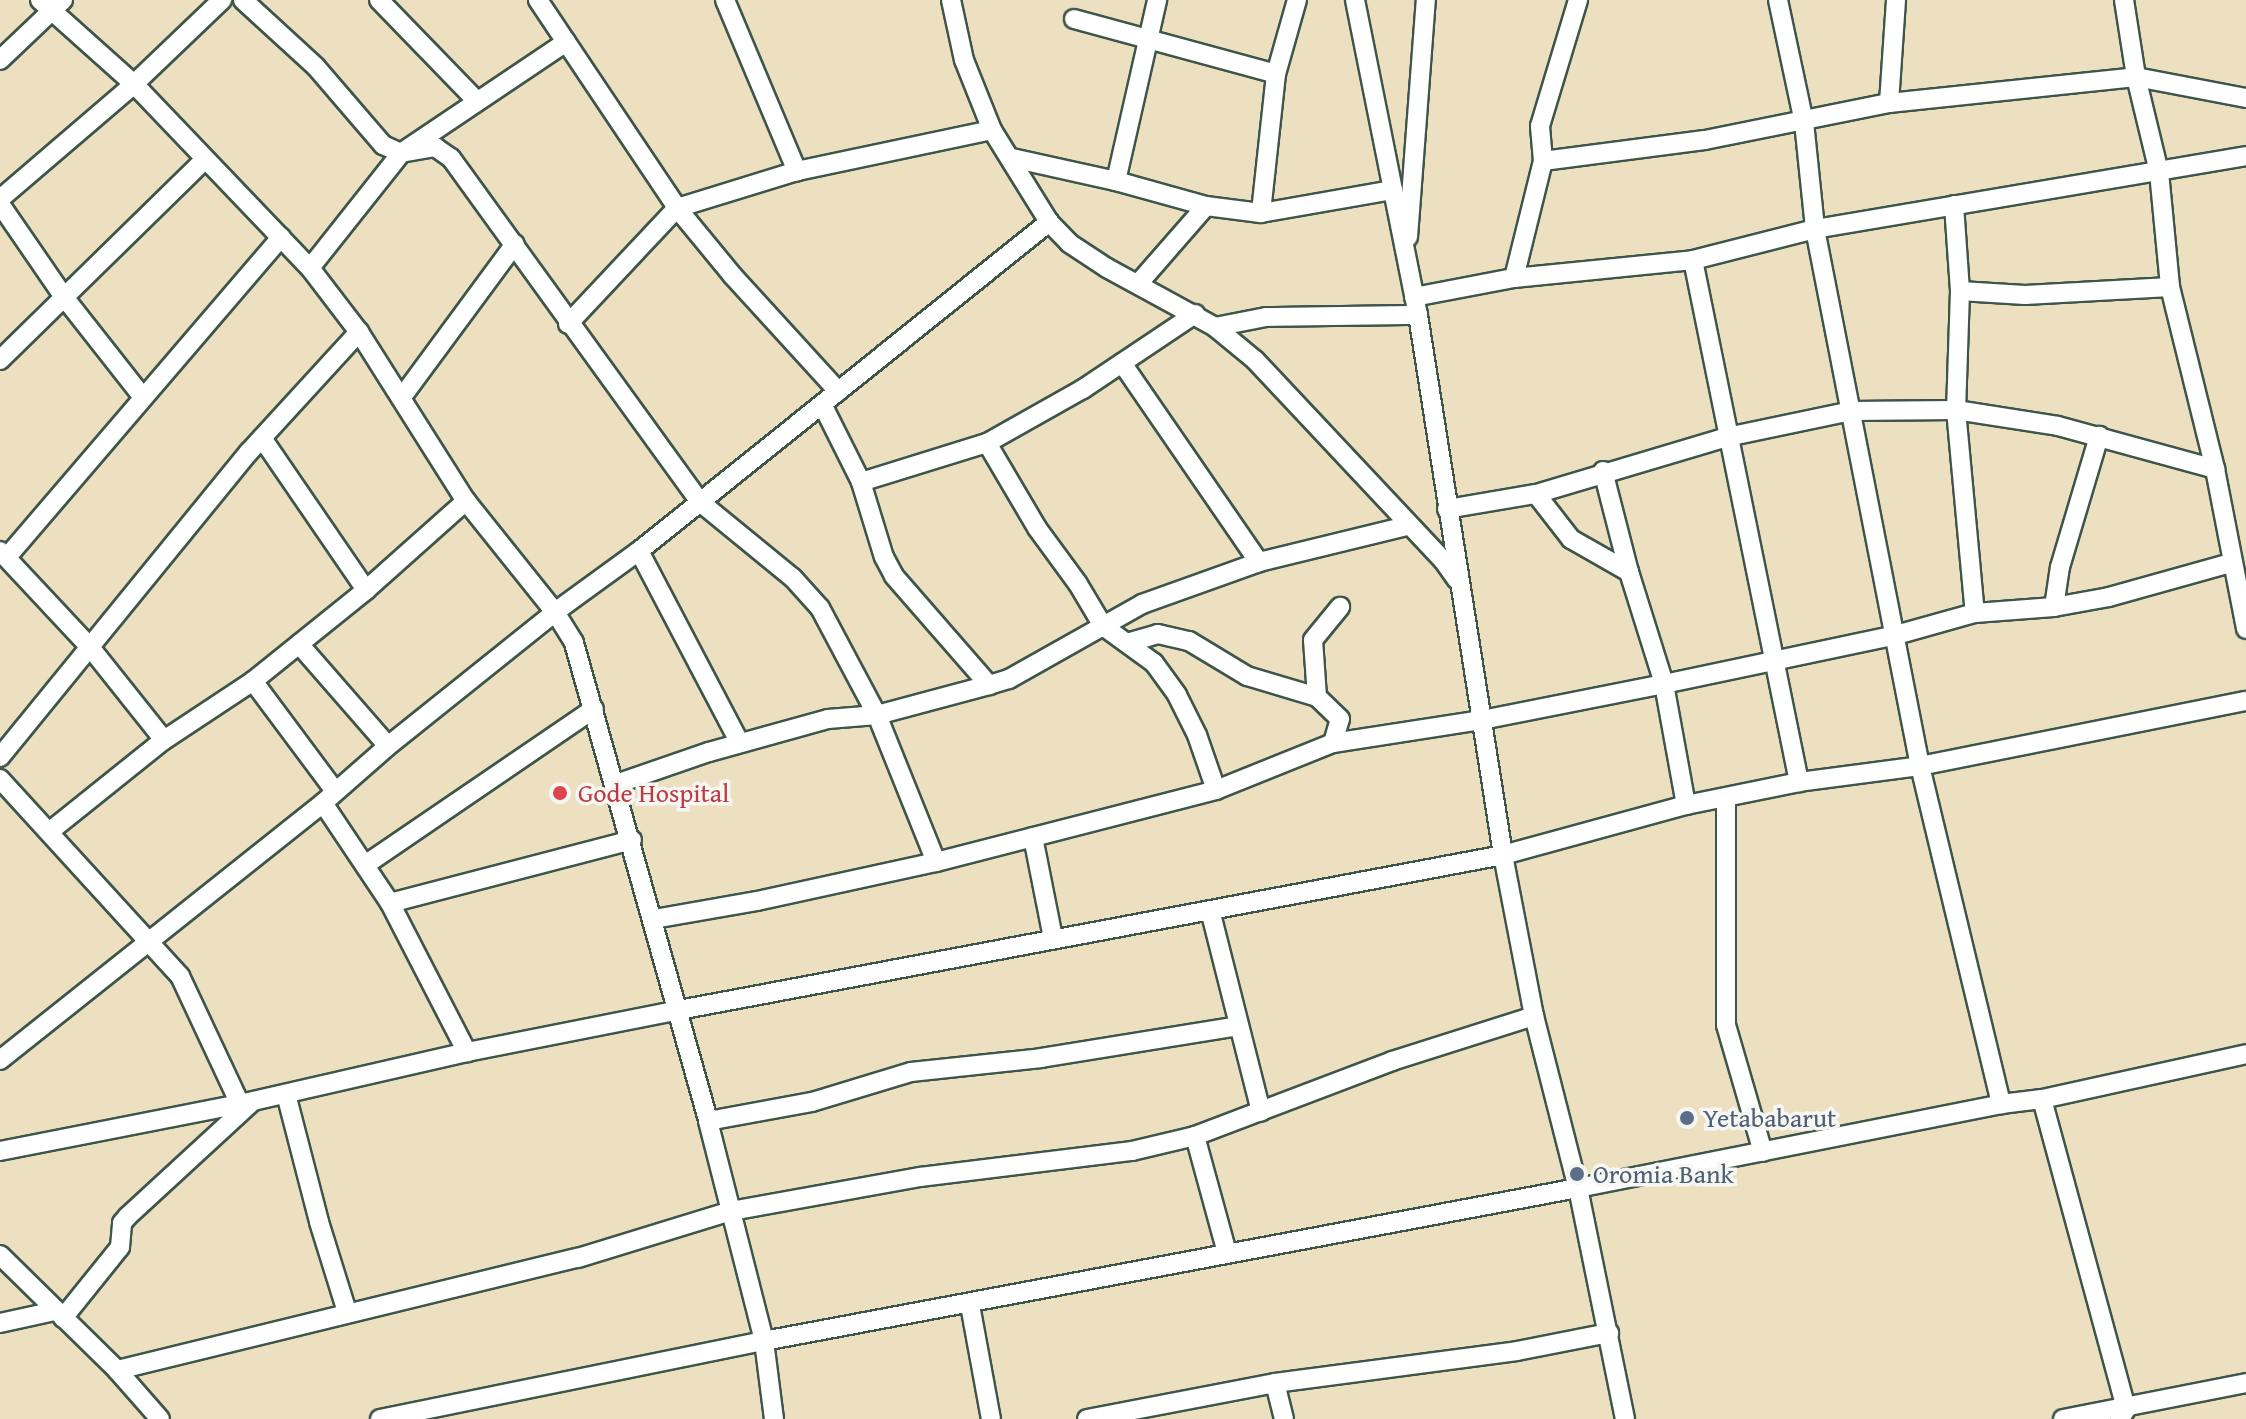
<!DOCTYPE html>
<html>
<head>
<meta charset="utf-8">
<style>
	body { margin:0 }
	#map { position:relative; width:2246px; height:1419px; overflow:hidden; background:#ece0c1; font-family:"Gentium Book Plus",serif }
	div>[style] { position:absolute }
	.roads { filter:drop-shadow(2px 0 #3e5549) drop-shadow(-2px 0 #3e5549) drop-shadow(0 2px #3e5549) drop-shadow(0 -2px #3e5549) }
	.minor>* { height:18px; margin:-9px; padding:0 9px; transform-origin:9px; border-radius:9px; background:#fff }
	.dots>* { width:22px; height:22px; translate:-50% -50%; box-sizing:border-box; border:4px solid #f6f6f2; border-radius:50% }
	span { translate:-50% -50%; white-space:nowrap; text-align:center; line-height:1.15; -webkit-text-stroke:7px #f6f6f2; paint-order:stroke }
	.health-label { font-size:26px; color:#be3a42 }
	.left { translate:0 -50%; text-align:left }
	.service-label { font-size:26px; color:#4e5e75 }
</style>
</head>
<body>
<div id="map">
	<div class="roads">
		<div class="minor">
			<div style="left:40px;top:0;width:126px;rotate:41.8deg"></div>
			<div style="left:134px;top:84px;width:255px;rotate:46.3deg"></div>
			<div style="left:310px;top:268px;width:81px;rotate:52.6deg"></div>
			<div style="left:359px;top:332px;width:200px;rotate:57.7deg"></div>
			<div style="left:466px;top:501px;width:142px;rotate:51.3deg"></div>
			<div style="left:555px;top:612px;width:36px;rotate:58deg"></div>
			<div style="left:574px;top:643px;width:496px;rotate:74.3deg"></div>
			<div style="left:708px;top:1121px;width:227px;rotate:75.7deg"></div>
			<div style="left:764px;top:1341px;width:79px;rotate:82.7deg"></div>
			<div style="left:243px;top:0;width:99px;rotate:42.5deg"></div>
			<div style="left:316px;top:67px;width:103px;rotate:49.3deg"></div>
			<div style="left:383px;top:145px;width:20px;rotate:24deg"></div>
			<div style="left:401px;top:153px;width:35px;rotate:-10deg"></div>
			<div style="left:435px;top:147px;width:19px;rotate:35deg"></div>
			<div style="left:451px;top:158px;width:425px;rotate:54.1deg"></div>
			<div style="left:700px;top:502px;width:120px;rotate:39.3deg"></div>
			<div style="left:793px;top:578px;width:40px;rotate:48deg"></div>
			<div style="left:820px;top:608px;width:121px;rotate:62deg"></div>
			<div style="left:877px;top:715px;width:158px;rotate:68.1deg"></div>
			<div style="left:379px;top:0;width:141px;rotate:45.9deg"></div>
			<div style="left:538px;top:0;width:250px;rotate:56.2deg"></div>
			<div style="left:677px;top:208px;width:88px;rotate:50.5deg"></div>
			<div style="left:733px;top:276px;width:156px;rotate:47.6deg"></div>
			<div style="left:725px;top:0;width:186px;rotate:67.2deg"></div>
			<div style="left:951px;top:0;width:61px;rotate:77.8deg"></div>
			<div style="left:964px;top:60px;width:75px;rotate:68.2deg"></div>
			<div style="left:992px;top:130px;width:108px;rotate:58.2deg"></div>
			<div style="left:1049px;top:222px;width:29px;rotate:46deg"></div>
			<div style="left:1069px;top:243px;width:45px;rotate:33.3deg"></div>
			<div style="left:1107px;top:268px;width:123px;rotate:28.6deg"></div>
			<div style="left:1215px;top:327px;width:52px;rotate:39.5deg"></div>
			<div style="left:1255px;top:360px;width:274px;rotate:46.8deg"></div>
			<div style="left:1443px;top:560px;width:24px;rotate:55deg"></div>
			<div style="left:1355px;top:0;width:321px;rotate:78.7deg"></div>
			<div style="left:1418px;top:315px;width:547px;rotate:81.05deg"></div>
			<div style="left:1503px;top:855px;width:164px;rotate:79.1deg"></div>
			<div style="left:1534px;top:1016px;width:178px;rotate:75.7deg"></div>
			<div style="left:1578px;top:1188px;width:236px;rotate:78.5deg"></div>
			<div style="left:1778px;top:0;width:125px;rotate:78deg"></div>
			<div style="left:1804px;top:122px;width:108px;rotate:84.1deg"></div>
			<div style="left:1815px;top:229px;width:547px;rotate:78.94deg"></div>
			<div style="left:1920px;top:766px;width:348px;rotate:76.5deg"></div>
			<div style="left:2124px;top:0;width:78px;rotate:81.1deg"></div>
			<div style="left:2136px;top:77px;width:98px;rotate:76.4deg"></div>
			<div style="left:2159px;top:172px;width:116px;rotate:84.5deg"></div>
			<div style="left:2170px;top:287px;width:187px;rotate:76.1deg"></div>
			<div style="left:2215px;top:469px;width:163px;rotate:79deg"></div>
			<div style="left:1074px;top:19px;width:209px;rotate:15.2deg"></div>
			<div style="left:1276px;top:74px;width:140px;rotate:96.2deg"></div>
			<div style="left:0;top:60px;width:87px;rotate:-43.6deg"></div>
			<div style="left:1276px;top:74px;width:77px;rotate:-74.2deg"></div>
			<div style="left:1889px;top:103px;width:103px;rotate:-86.1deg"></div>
			<div style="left:1012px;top:158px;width:107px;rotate:12.5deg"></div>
			<div style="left:1116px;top:181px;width:93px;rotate:15.5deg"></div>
			<div style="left:1206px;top:206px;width:55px;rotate:7.3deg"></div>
			<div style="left:1261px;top:213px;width:134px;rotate:-9.9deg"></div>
			<div style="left:1543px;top:161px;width:35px;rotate:-95deg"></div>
			<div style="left:1540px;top:126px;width:132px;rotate:-73.2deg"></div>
			<div style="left:1116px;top:181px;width:186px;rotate:-77.2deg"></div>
			<div style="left:0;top:199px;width:177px;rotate:-40.6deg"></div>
			<div style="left:134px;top:84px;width:122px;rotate:-43.7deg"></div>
			<div style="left:0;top:204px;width:113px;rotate:55.5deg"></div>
			<div style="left:64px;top:297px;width:126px;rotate:51.8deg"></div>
			<div style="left:1954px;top:205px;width:86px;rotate:86deg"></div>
			<div style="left:1960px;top:291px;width:119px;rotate:91.9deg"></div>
			<div style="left:1956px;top:410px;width:204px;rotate:84.7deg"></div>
			<div style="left:1408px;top:237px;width:238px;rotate:-85.7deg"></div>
			<div style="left:1693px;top:260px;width:533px;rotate:78.52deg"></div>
			<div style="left:310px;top:268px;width:147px;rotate:-51.6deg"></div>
			<div style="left:401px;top:153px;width:199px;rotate:-33.9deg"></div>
			<div style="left:1514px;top:278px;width:121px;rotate:-76.1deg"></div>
			<div style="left:1543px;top:161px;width:163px;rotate:-7.4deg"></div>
			<div style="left:1705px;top:140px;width:188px;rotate:-11.4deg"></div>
			<div style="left:1889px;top:103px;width:248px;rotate:-6deg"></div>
			<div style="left:2136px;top:77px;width:112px;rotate:10.8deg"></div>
			<div style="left:1138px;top:284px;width:103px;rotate:-48.9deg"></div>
			<div style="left:1960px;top:291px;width:65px;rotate:3.5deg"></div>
			<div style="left:2025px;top:295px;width:145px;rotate:-3.2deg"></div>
			<div style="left:1414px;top:297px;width:102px;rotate:-10.8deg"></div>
			<div style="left:1514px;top:278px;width:180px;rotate:-5.7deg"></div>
			<div style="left:1693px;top:260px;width:126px;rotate:-14.3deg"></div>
			<div style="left:1815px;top:229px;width:437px;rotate:-9.6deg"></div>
			<div style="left:568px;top:324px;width:159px;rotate:-46.8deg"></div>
			<div style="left:677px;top:208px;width:126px;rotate:-17.1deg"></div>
			<div style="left:797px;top:171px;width:199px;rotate:-11.9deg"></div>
			<div style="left:1215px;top:327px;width:52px;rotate:-11.1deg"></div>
			<div style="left:1266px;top:317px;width:152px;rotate:-0.8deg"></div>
			<div style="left:0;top:360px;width:287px;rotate:-44.4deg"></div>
			<div style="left:1122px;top:363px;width:242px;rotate:55.5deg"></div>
			<div style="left:402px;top:397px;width:190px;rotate:-53.6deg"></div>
			<div style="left:822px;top:404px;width:87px;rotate:63.4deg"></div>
			<div style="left:861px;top:482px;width:78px;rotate:73deg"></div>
			<div style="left:884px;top:557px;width:21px;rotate:62deg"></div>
			<div style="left:894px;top:576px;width:145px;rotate:48.9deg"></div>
			<div style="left:262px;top:438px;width:184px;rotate:55.6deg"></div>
			<div style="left:987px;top:443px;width:99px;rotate:59.5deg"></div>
			<div style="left:1037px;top:528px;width:69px;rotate:53.8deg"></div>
			<div style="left:1078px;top:584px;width:49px;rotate:59.2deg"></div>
			<div style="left:1103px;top:626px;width:63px;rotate:36deg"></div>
			<div style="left:1154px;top:663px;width:39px;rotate:54deg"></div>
			<div style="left:1177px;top:695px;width:45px;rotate:63.4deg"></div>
			<div style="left:1197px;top:735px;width:58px;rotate:70.9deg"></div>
			<div style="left:1603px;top:471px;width:104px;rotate:75.6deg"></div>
			<div style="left:1629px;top:572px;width:117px;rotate:72.6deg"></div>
			<div style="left:1664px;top:684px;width:123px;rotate:79.7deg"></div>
			<div style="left:861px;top:482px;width:132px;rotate:-17.2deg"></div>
			<div style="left:987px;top:443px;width:110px;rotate:-29.4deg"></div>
			<div style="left:1083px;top:389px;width:135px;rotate:-33.8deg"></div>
			<div style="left:1536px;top:494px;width:57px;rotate:52.1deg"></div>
			<div style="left:1571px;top:539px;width:67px;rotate:29.6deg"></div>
			<div style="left:1447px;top:509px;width:90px;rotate:-9.6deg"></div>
			<div style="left:1536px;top:494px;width:199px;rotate:-16.6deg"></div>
			<div style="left:1727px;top:437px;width:127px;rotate:-11.8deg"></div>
			<div style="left:1851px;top:411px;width:105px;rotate:-0.5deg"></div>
			<div style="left:1956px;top:410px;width:103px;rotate:8.9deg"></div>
			<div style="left:2058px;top:426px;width:163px;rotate:15.3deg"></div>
			<div style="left:0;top:551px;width:130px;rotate:46.9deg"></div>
			<div style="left:89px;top:646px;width:120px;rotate:51.4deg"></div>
			<div style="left:639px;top:551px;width:217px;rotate:62.3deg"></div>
			<div style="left:7px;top:557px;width:421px;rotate:-49.4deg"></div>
			<div style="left:2054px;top:607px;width:40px;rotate:-81.5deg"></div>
			<div style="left:2060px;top:567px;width:137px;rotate:-73.4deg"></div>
			<div style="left:1127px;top:643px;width:32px;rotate:-16deg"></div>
			<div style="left:1158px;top:634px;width:32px;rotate:13deg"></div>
			<div style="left:1189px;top:641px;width:68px;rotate:31.1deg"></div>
			<div style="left:1247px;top:676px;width:73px;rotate:16.7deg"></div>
			<div style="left:299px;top:644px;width:135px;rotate:48.9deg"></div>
			<div style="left:253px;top:681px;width:137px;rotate:53.3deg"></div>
			<div style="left:1333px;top:743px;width:25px;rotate:-74deg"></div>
			<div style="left:1340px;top:719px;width:32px;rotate:-136deg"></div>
			<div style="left:1317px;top:697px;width:57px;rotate:-94deg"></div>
			<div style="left:1313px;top:640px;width:43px;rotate:-50.7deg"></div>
			<div style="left:0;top:757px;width:394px;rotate:-50.8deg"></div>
			<div style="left:249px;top:452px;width:163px;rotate:-47.5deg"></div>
			<div style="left:0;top:779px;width:267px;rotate:47.6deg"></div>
			<div style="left:180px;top:976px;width:141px;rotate:64.9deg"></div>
			<div style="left:616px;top:784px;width:98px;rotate:-19deg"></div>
			<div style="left:709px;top:752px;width:123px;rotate:-15.5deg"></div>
			<div style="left:828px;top:719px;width:49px;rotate:-4.7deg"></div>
			<div style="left:877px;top:715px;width:116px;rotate:-15deg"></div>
			<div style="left:989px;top:685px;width:21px;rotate:-17deg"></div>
			<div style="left:1009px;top:679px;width:153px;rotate:-29.4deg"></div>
			<div style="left:1142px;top:604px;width:124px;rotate:-19.7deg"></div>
			<div style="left:1259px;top:562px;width:152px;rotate:-13.7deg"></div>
			<div style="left:1726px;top:798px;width:227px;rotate:90deg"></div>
			<div style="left:1726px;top:1025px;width:132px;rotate:73.8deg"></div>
			<div style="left:323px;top:803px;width:120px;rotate:56.2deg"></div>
			<div style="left:390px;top:903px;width:168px;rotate:62.7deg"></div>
			<div style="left:49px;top:832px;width:147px;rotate:-38.7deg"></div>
			<div style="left:164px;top:740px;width:107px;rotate:-33.5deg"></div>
			<div style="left:253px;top:681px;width:145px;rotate:-38.8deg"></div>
			<div style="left:366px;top:590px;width:134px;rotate:-41.7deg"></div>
			<div style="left:1033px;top:837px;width:103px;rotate:78.8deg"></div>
			<div style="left:365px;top:865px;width:277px;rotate:-34.3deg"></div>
			<div style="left:390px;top:903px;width:250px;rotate:-14.6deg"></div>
			<div style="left:1210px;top:910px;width:208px;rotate:75.8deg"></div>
			<div style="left:654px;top:919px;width:105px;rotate:-9.9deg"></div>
			<div style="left:757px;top:901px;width:183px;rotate:-12.3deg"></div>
			<div style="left:936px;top:862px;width:289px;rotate:-14.4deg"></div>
			<div style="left:1216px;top:790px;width:126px;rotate:-21.9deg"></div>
			<div style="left:1333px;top:743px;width:151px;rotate:-8.8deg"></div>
			<div style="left:1482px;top:720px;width:186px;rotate:-11.2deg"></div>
			<div style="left:1664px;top:684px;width:237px;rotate:-11.9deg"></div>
			<div style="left:1896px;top:635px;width:82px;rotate:-15.6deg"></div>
			<div style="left:1975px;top:613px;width:79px;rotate:-4.3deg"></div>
			<div style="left:2054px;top:607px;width:56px;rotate:-10.3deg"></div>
			<div style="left:2109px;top:597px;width:127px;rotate:-15.6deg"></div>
			<div style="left:0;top:1060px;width:413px;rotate:-38.5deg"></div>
			<div style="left:323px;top:803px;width:86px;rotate:-41.2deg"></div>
			<div style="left:388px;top:746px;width:214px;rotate:-38.7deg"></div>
			<div style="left:555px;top:612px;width:104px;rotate:-36deg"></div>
			<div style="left:639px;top:551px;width:526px;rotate:-38.74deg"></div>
			<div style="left:286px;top:1094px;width:132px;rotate:75.5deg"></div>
			<div style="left:319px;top:1222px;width:94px;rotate:72.7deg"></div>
			<div style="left:2042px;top:1099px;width:321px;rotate:74.8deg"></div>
			<div style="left:2126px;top:1409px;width:12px;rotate:121deg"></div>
			<div style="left:708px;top:1121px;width:106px;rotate:-10.4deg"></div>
			<div style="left:812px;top:1102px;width:103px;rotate:-16.9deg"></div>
			<div style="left:911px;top:1072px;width:131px;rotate:-6.1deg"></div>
			<div style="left:1041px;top:1058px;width:200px;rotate:-9.2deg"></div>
			<div style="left:1195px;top:1136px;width:121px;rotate:74.7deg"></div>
			<div style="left:0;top:1151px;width:245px;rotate:-11.1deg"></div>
			<div style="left:240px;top:1104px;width:233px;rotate:-12.9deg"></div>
			<div style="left:467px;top:1052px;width:216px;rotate:-11.2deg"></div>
			<div style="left:679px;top:1010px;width:838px;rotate:-10.65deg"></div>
			<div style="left:1503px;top:855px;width:190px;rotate:-15.3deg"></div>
			<div style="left:1686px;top:805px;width:115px;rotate:-11.5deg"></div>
			<div style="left:1799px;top:782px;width:122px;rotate:-7.5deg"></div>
			<div style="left:1920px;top:766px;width:332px;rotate:-11.3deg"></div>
			<div style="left:0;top:1255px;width:164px;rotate:44.5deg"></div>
			<div style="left:117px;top:1370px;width:65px;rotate:48.7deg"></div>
			<div style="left:970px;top:1305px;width:116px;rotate:79.6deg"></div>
			<div style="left:63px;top:1318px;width:91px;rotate:-51.2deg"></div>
			<div style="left:120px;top:1247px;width:24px;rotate:-85deg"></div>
			<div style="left:122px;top:1223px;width:9px;rotate:-49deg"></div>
			<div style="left:128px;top:1216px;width:168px;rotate:-42.6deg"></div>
			<div style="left:0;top:1323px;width:56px;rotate:-12.3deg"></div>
			<div style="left:117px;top:1370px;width:474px;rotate:-13.7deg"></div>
			<div style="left:578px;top:1258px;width:160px;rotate:-17.1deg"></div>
			<div style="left:731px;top:1211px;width:192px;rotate:-10.2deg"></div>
			<div style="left:920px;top:1177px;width:214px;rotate:-7deg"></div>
			<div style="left:1132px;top:1151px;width:65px;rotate:-13.4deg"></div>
			<div style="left:1195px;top:1136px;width:211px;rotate:-20.8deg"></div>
			<div style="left:1392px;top:1061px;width:149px;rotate:-17.6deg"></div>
			<div style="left:1275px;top:1383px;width:37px;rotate:76deg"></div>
			<div style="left:380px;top:1419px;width:392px;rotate:-11.5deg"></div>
			<div style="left:764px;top:1341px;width:828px;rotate:-10.65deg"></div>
			<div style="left:1578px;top:1188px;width:431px;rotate:-11.2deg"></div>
			<div style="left:2001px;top:1104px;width:41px;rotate:-7deg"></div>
			<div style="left:2042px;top:1099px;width:209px;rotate:-12.4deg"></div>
			<div style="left:1087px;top:1419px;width:191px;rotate:-10.8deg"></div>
			<div style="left:1275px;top:1383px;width:244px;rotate:-7.5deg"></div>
			<div style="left:1517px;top:1351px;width:94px;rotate:-11.1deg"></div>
			<div style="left:2063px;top:1419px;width:187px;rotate:-11.1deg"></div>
		</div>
	</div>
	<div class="dots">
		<div style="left:560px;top:793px;background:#e0444e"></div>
		<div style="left:1687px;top:1118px;background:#5c6f8a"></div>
		<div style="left:1577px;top:1174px;background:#5c6f8a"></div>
	</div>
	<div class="health-label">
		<span class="left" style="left:578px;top:793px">Gode Hospital</span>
	</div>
	<div class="service-label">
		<span class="left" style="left:1703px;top:1118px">Yetababarut</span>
		<span class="left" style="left:1593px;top:1174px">Oromia Bank</span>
	</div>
</div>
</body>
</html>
